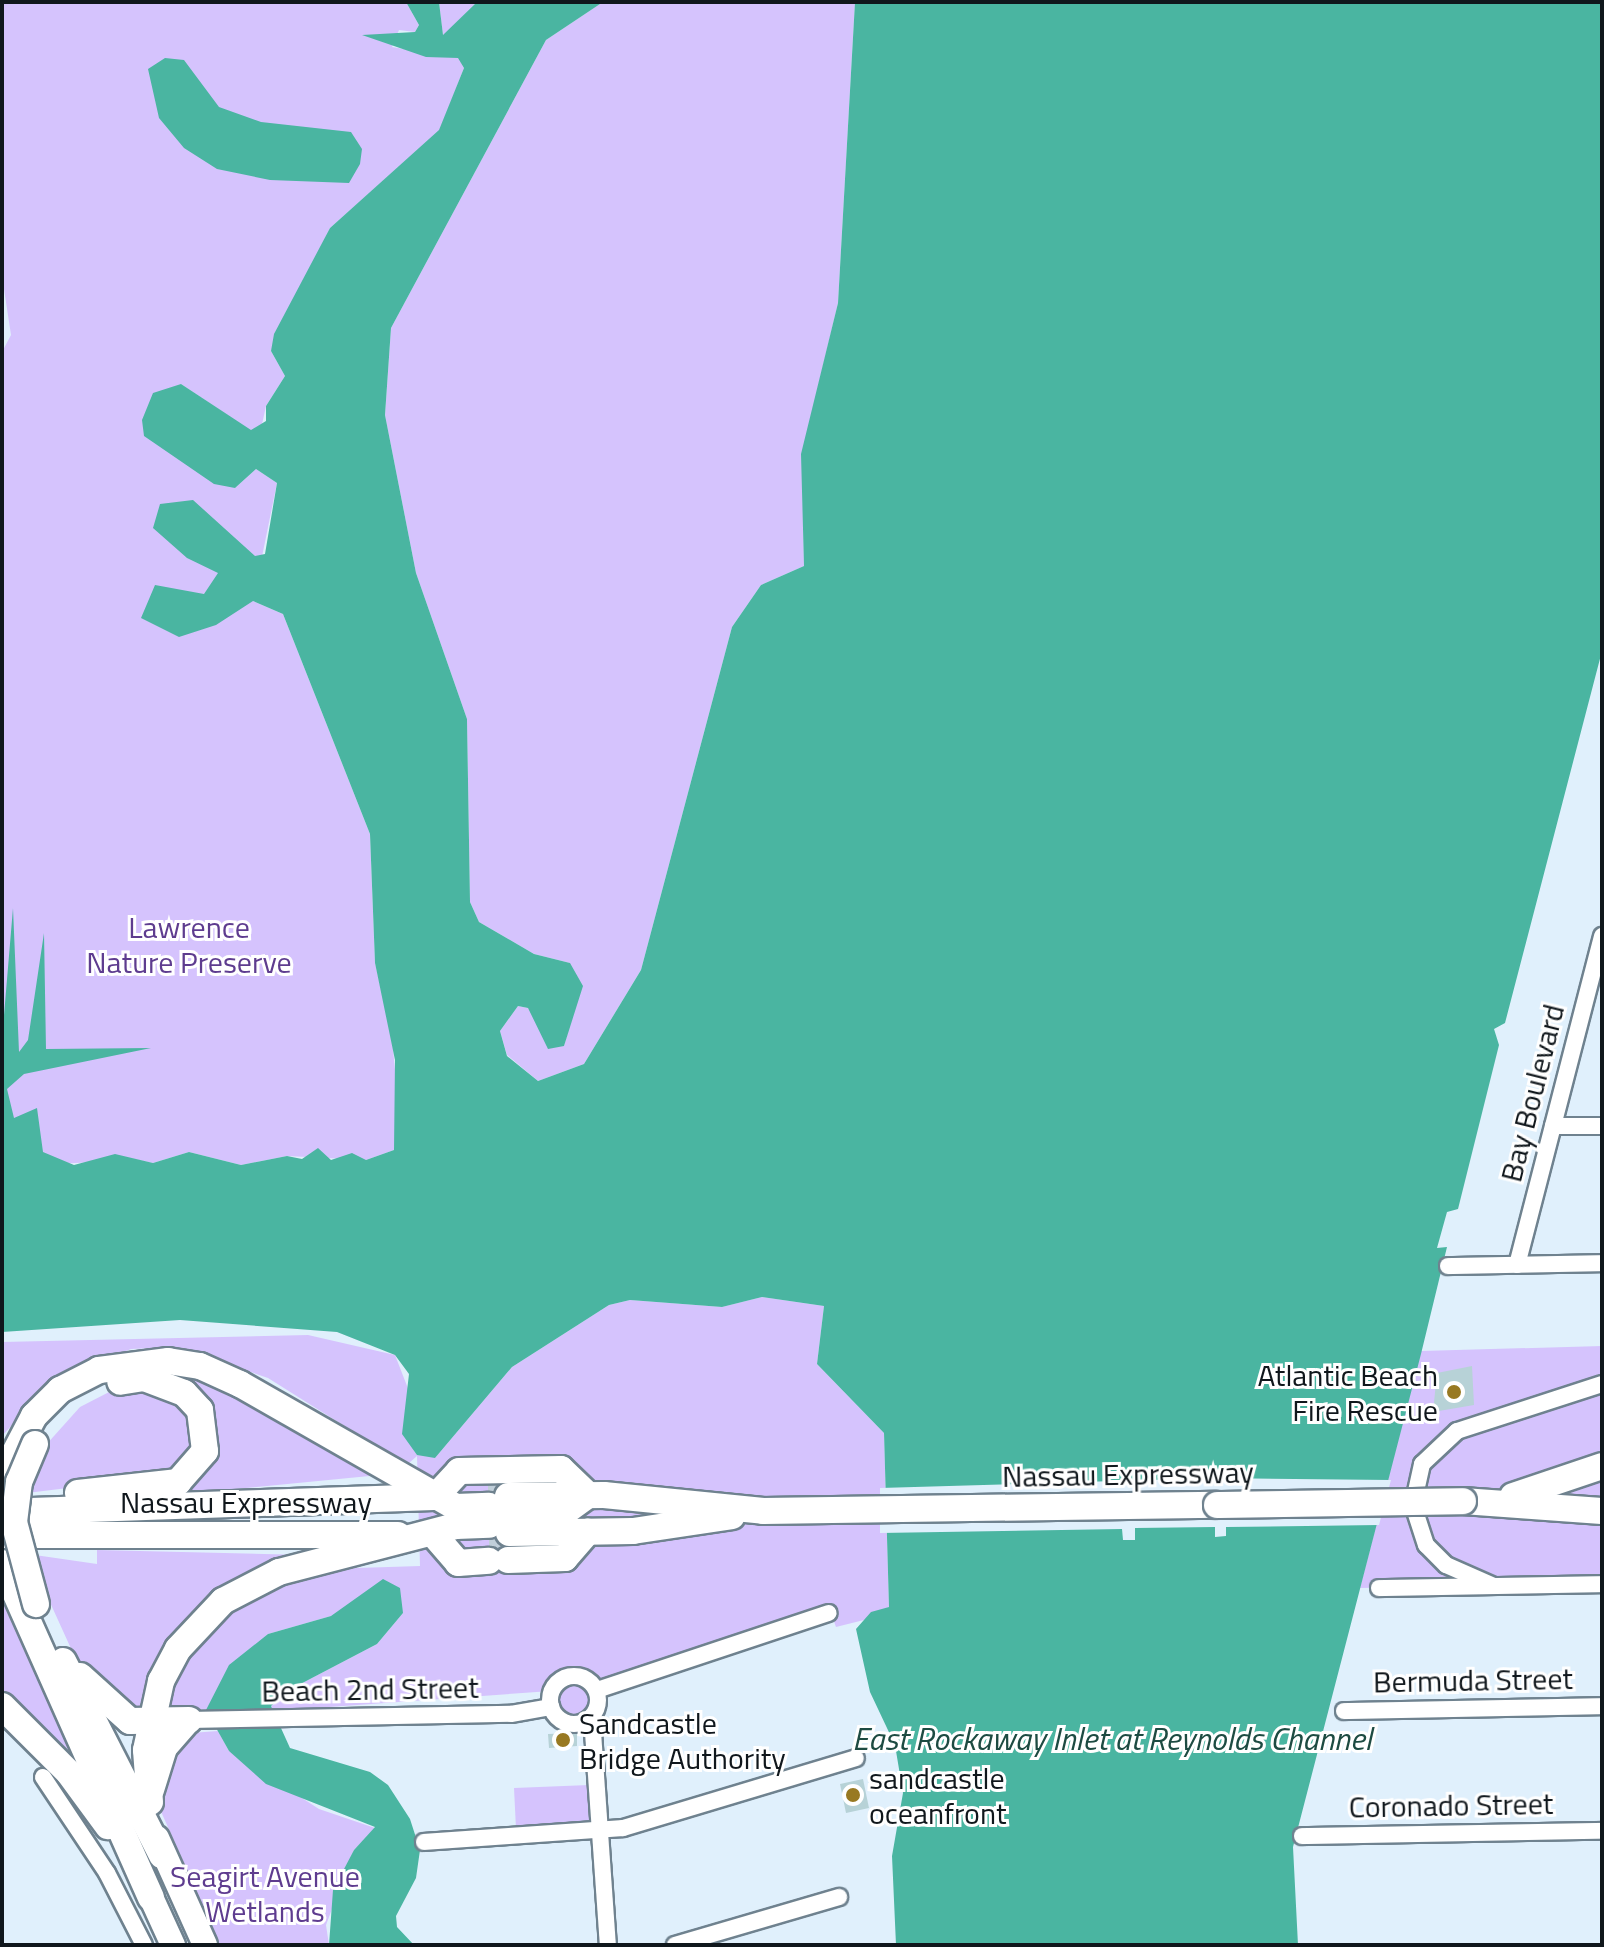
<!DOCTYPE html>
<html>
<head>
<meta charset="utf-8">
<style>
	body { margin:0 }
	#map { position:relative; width:1604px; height:1947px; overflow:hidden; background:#e0f0fc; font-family:"Titillium Web",sans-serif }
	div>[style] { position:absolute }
	.green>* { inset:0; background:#d5c3fd }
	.water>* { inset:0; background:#4ab5a1 }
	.pier>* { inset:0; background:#e0f0fc }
	.building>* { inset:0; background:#b7d2d7 }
	.trunk-tunnel>* { height:26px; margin-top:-13px; transform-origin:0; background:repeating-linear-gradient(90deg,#c1cfda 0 26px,transparent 0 39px) }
	.roads { filter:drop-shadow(2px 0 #6f828f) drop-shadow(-2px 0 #6f828f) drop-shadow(0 2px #6f828f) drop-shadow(0 -2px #6f828f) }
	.minor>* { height:16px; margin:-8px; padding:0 8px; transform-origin:8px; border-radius:8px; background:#fff }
	.minor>.ring { margin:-8px; padding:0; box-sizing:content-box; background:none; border:16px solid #fff; border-radius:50% }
	.primary>* { height:24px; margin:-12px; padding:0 12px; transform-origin:12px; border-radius:12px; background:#fff }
	.trunk>* { height:26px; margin:-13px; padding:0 13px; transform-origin:13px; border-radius:13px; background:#fff }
	.bridges { filter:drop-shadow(2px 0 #6f828f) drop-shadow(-2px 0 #6f828f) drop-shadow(0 2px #6f828f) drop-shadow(0 -2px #6f828f) }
	.trunk-bridge>* { height:26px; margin:-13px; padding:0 13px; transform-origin:13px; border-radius:13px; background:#fff }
	.dots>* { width:22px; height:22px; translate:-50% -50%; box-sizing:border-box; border:4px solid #fff; border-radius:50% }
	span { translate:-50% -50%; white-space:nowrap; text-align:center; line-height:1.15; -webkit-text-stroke:6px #fff; paint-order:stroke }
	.park-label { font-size:30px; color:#5e3c8f }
	.street-label { font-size:30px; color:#10171c }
	.poi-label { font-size:30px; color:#10171c }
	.right { translate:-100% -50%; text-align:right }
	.left { translate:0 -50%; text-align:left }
	.water-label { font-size:32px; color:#1d4b42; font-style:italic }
	.frame { position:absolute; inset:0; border:4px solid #10171c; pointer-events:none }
</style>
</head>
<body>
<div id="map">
	<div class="green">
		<div style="clip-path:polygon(2px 2px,406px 2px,419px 25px,415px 32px,399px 30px,392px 47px,459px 58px,464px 68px,440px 130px,330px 228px,271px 351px,285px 376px,266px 406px,261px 429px,251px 431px,181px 384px,235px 488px,256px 469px,277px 483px,253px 601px,283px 614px,370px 834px,375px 963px,392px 1038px,399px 1112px,394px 1150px,366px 1160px,287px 1156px,241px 1165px,189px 1152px,153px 1163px,115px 1155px,99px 1162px,2px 1166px,2px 352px,11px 335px,2px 276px)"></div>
		<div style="clip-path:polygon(439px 2px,477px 2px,443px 36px)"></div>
		<div style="clip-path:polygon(603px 2px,855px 2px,838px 303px,802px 454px,804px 566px,761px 585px,732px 627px,641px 970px,584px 1064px,538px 1081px,507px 1055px,500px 1031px,518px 1006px,528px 1008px,564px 1046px,570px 1024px,570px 963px,534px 954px,479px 922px,470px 902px,467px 719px,416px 573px,385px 415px,391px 328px,546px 40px)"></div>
		<div style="clip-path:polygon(762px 1297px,824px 1306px,817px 1364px,884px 1433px,889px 1607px,864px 1620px,836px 1627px,832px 1616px,593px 1683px,595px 1713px,575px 1724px,555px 1714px,551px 1691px,274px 1711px,271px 1706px,289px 1690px,377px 1644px,403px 1613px,331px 1616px,268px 1634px,211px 1709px,175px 1712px,169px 1704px,173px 1681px,200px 1638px,228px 1612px,283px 1580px,292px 1583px,291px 1577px,325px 1569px,420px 1566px,417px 1456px,409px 1463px,381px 1449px,268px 1378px,178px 1347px,131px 1349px,54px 1379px,2px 1436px,2px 1342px,308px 1335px,395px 1355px,435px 1458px,512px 1367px,609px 1305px,630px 1300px,722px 1307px)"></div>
		<div style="clip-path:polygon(1602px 1346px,1602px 1584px,1360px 1588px,1421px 1351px)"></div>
		<div style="clip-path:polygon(187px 1367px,390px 1474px,155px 1497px,190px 1486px,216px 1450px,208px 1402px,185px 1376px)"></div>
		<div style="clip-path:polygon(113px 1390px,177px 1392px,202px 1432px,182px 1474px,27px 1493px,45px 1446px,80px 1407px)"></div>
		<div style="clip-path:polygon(97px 1550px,305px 1555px,218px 1601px,144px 1716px,78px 1664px,28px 1554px,97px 1564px)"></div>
		<div style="clip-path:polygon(2px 1593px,92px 1784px,2px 1694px)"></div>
		<div style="clip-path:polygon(218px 1731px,229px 1751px,319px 1809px,375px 1828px,354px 1850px,326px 1925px,329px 1945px,220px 1945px,159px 1807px,174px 1743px,191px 1733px)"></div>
		<div style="clip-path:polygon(589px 1785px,591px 1825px,516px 1829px,514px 1788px)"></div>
	</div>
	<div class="water">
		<div style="clip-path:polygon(406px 2px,439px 2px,443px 35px,477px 2px,603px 2px,546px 40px,391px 328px,385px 415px,416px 573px,467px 719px,470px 902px,479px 922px,534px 954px,570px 963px,583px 986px,564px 1046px,548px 1049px,528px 1008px,518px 1006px,500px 1031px,507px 1056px,538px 1081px,584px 1064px,641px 970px,732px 627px,761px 585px,804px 566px,801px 454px,838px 303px,855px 2px,1602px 2px,1602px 651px,1505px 1023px,1494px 1029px,1499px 1045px,1458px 1209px,1447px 1212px,1437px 1248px,1447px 1247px,1421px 1354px,1293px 1847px,1298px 1945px,896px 1945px,892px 1856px,903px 1793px,895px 1745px,870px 1692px,856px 1629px,871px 1612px,889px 1607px,884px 1433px,817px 1364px,824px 1306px,762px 1297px,722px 1307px,630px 1300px,609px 1305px,512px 1367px,435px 1458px,417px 1455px,402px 1434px,409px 1374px,395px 1355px,337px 1332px,180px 1320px,2px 1332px,2px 1039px,13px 908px,19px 1052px,28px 1040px,44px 933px,46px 1049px,151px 1048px,24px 1074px,7px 1089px,14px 1118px,37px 1108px,43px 1152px,74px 1165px,115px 1154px,153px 1163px,189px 1152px,241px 1165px,287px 1156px,302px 1159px,318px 1148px,331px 1160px,352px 1153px,366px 1160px,394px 1150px,395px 1060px,375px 963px,370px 834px,283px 614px,253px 601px,216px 625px,179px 637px,141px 618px,155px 585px,204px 594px,218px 573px,187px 558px,153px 528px,160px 504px,193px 500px,255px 556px,265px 554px,277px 483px,256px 469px,235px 488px,214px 484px,144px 436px,142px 420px,153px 393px,181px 384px,251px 430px,266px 421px,266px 406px,285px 376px,271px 351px,274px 334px,330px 228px,439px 130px,464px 68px,458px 58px,426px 57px,362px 35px,415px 32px,419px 25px)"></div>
		<div style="clip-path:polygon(165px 58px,184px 60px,219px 107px,261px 122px,351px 132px,362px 149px,360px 164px,349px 183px,270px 180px,217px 169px,184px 148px,159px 118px,148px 69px)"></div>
		<div style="clip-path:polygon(383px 1579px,400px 1588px,403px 1613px,377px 1644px,289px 1690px,271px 1706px,290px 1748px,370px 1772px,388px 1785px,410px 1819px,420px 1850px,416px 1878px,396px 1916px,397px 1927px,414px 1945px,329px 1945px,333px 1890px,354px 1850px,375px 1827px,266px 1784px,229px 1751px,206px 1710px,229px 1665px,268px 1634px,331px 1616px)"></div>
	</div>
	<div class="pier">
		<div style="clip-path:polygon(1215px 1478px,1391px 1480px,1379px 1525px,1226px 1527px,1226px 1536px,1215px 1537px,1215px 1527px,1135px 1528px,1135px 1540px,1123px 1540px,1122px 1529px,880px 1533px,880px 1488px)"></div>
	</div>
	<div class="building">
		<div style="clip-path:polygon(1472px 1366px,1474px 1405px,1433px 1412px,1437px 1373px)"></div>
		<div style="clip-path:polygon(577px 1733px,577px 1746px,549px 1748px,548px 1734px)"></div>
		<div style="clip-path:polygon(863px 1779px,869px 1808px,846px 1813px,840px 1784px)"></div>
	</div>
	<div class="trunk-tunnel">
		<div style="left:488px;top:1488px;width:21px"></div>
		<div style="left:489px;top:1543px;width:19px;rotate:-3deg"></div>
	</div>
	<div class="roads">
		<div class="minor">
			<div style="left:1553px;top:1126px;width:49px"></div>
			<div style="left:1517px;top:1265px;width:340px;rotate:-75.5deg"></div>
			<div style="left:1448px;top:1266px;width:154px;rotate:-1.1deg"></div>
			<div style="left:1494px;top:1586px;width:52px;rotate:-156.4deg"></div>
			<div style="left:1446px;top:1565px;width:28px;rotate:-135deg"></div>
			<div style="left:1426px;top:1545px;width:42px;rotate:-108deg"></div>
			<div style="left:1413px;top:1505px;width:42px;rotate:-77.6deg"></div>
			<div style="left:1422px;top:1464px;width:48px;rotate:-43.3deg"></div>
			<div style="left:1457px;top:1431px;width:152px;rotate:-18deg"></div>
			<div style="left:1379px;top:1588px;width:223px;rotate:-1deg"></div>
			<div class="ring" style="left:550px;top:1676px;width:32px;height:32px"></div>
			<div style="left:597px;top:1690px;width:244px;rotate:-18.4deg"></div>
			<div style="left:1344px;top:1711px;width:258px;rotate:-1.1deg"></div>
			<div style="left:592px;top:1718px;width:228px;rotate:86deg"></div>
			<div style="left:189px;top:1720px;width:322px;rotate:-1.1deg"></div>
			<div style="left:511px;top:1714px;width:41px;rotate:-9.9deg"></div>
			<div style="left:43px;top:1777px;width:115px;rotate:56.3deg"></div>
			<div style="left:107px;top:1873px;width:81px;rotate:62.8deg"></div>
			<div style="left:1302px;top:1836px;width:300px;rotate:-1deg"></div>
			<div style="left:424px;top:1842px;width:199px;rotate:-4deg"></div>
			<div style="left:623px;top:1828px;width:243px;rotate:-16.7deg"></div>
			<div style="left:675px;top:1945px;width:171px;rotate:-16.3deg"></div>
		</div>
		<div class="primary">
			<div style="left:152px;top:1790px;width:44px;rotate:-72.8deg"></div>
			<div style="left:165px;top:1748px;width:37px;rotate:-49deg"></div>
			<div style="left:157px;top:1838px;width:117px;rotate:65.8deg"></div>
			<div style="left:151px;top:1897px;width:53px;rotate:65.4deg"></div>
		</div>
		<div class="trunk">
			<div style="left:2px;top:1477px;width:69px;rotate:-62.3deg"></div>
			<div style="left:34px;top:1416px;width:37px;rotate:-45deg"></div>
			<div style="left:60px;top:1390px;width:44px;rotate:-27.1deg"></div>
			<div style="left:99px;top:1370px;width:70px;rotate:-7.4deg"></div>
			<div style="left:168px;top:1361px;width:32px;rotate:9deg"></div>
			<div style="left:200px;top:1366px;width:44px;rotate:24.2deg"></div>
			<div style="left:240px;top:1384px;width:249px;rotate:29.7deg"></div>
			<div style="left:456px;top:1507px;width:33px;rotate:-2deg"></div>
			<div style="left:78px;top:1493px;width:101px;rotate:-6.3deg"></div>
			<div style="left:178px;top:1482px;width:41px;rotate:-48.9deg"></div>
			<div style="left:205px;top:1451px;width:41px;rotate:-97deg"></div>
			<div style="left:200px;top:1410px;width:23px;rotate:-133deg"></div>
			<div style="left:184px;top:1393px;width:43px;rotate:-159.4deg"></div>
			<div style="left:144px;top:1378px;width:24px;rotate:171deg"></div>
			<div style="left:508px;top:1496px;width:96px;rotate:-0.6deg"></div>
			<div style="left:604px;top:1495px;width:160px;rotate:5.7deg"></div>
			<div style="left:763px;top:1511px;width:454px;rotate:-0.8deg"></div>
			<div style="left:1513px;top:1496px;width:94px;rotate:-18.6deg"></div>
			<div style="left:435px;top:1497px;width:35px;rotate:-47deg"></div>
			<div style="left:459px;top:1471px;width:102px;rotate:-1.1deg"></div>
			<div style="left:561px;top:1469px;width:37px;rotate:44deg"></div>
			<div style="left:1463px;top:1501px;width:139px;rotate:4.1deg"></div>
			<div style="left:2px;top:1512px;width:432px;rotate:-2deg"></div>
			<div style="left:508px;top:1515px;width:54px;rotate:-1.1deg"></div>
			<div style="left:562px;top:1514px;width:32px;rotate:-36deg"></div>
			<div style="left:509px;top:1533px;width:124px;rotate:-0.9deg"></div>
			<div style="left:633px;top:1531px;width:100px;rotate:-8.6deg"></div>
			<div style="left:2px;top:1535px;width:396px"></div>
			<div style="left:434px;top:1535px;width:37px;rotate:49deg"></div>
			<div style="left:458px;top:1563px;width:31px;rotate:-4deg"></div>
			<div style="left:508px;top:1560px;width:57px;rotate:-2deg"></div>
			<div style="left:565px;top:1558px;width:35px;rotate:-49deg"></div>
			<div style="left:2px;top:1563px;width:366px;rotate:66deg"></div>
			<div style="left:63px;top:1661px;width:218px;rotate:63deg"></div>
			<div style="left:80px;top:1676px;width:67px;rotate:42deg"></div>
			<div style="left:130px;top:1721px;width:59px;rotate:-1deg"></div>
			<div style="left:2px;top:1706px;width:95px;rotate:45deg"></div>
			<div style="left:69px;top:1773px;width:66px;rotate:53.7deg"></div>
			<div style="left:150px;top:1802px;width:52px;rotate:-94.4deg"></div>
			<div style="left:146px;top:1750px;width:71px;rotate:-77.7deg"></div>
			<div style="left:161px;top:1681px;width:36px;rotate:-62deg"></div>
			<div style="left:178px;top:1649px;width:66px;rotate:-46.8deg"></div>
			<div style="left:223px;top:1601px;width:63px;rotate:-27.4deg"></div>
			<div style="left:279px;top:1572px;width:183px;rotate:-14.6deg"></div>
			<div style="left:456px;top:1526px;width:33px;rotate:-2deg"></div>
		</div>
	</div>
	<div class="bridges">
		<div class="trunk-bridge">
			<div style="left:35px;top:1444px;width:41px;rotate:112.8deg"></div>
			<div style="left:19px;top:1482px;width:40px;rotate:97.1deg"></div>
			<div style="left:14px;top:1522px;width:85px;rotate:75deg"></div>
			<div style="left:1217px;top:1505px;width:246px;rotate:-0.9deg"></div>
		</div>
	</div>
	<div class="dots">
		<div style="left:1454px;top:1392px;background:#987922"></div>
		<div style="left:563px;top:1740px;background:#987922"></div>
		<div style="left:853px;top:1795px;background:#987922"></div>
	</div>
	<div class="park-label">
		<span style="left:189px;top:944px">Lawrence<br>Nature Preserve</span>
		<span style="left:265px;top:1893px">Seagirt Avenue<br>Wetlands</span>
	</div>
	<div class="street-label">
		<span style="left:1532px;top:1093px;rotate:-76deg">Bay Boulevard</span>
		<span style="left:1128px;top:1474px;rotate:-1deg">Nassau Expressway</span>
		<span style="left:246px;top:1502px">Nassau Expressway</span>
		<span style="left:1473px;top:1680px;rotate:-1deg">Bermuda Street</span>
		<span style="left:370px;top:1689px;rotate:-1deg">Beach 2nd Street</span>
		<span style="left:1451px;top:1805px;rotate:-1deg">Coronado Street</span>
	</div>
	<div class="poi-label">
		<span class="right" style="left:1438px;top:1392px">Atlantic Beach<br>Fire Rescue</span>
		<span class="left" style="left:579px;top:1740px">Sandcastle<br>Bridge Authority</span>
		<span class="left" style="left:869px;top:1795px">sandcastle<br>oceanfront</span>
	</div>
	<div class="water-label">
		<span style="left:1112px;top:1738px">East Rockaway Inlet at Reynolds Channel</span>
	</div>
	<div class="frame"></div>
</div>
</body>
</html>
